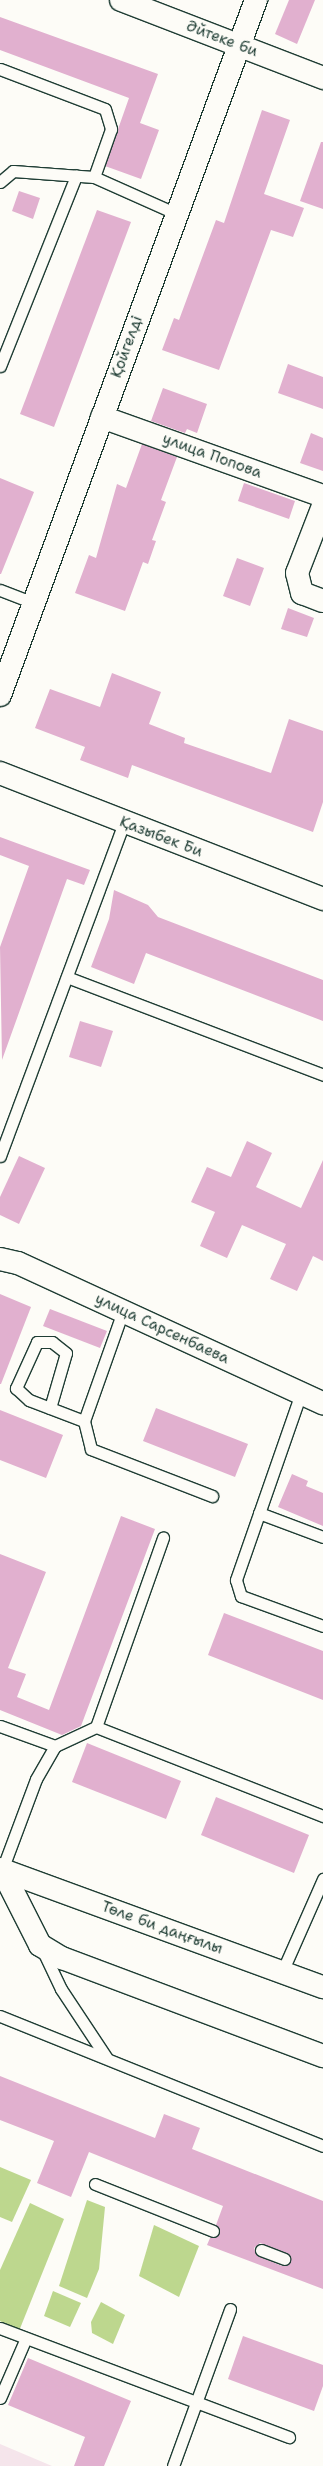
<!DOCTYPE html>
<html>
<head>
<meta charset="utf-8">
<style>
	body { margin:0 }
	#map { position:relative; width:323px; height:2466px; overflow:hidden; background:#fdfcf7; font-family:"Shantell Sans",sans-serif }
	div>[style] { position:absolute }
	.built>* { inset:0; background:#f5e5eb }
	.green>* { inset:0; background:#bdd78e }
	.building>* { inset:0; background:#e1b0cf }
	.roads { filter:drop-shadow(1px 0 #1f3d34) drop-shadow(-1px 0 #1f3d34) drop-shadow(0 1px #1f3d34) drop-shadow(0 -1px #1f3d34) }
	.service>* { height:11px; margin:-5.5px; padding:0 5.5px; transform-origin:5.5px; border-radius:5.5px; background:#fdfcf7 }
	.minor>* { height:22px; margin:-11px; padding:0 11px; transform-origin:11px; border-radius:11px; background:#fdfcf7 }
	.tertiary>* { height:22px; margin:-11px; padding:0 11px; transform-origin:11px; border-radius:11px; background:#fdfcf7 }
	.primary>* { height:22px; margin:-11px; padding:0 11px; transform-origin:11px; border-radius:11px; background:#fdfcf7 }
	span { translate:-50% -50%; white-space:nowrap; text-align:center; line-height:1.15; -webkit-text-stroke:3px #fdfcf7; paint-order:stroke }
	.street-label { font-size:15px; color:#1f3d34 }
</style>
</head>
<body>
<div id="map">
	<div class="built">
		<div style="clip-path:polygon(0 2444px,52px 2466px,0 2466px)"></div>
	</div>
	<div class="green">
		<div style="clip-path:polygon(0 2167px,31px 2180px,12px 2222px,0 2217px)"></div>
		<div style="clip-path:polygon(87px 2200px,105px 2207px,99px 2269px,87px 2298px,59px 2286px)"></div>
		<div style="clip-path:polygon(30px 2203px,64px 2219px,19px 2331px,0 2321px,0 2270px)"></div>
		<div style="clip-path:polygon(154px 2225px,199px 2246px,179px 2297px,139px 2276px)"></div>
		<div style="clip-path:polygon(53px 2291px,81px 2303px,70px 2327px,44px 2316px)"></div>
		<div style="clip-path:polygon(101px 2302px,125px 2315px,113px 2344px,92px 2333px,91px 2322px)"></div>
	</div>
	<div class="building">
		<div style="clip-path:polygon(289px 0,315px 0,297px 44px,275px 34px)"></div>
		<div style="clip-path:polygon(0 17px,158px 74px,140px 123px,159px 130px,141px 179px,105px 166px,129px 98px,0 50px)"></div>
		<div style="clip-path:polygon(262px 110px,290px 120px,264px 194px,304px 208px,293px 237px,271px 230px,219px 370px,162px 350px,174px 318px,179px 320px,216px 220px,224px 223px)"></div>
		<div style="clip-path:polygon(321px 142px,323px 142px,323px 209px,300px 201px)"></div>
		<div style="clip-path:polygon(19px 191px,40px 198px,33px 219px,12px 211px)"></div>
		<div style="clip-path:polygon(97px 210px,131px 222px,54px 427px,20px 414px)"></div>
		<div style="clip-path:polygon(288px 364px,323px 377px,323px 409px,278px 393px)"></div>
		<div style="clip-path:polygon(163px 388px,207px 404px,197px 433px,187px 429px,185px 433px,151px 421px)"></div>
		<div style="clip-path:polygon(311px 433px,323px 438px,323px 471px,300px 463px)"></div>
		<div style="clip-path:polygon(142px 444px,177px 457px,161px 500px,166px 502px,152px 540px,156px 541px,148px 564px,143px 562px,125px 611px,75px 593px,89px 555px,96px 558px,117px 484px,126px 488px)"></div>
		<div style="clip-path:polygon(0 478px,34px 492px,1px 574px,0 574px)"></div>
		<div style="clip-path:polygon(244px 483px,295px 501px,289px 519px,238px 501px)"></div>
		<div style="clip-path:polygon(237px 558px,264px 568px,250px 606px,223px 596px)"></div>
		<div style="clip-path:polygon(288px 608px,314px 618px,307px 637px,281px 629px)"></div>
		<div style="clip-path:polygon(112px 673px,161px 692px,149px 724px,185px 738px,184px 743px,271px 773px,289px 719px,323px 731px,323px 802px,313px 832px,132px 765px,128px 778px,80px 760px,85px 747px,35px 728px,50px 689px,100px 707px)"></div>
		<div style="clip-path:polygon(0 837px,90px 870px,84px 885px,67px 879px,2px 1060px,0 947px,29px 866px,0 855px)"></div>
		<div style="clip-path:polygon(114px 890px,148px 905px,158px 917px,323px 980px,323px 1021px,146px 953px,134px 984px,91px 967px,109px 919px)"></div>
		<div style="clip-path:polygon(80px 1021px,113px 1031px,101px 1067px,69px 1057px)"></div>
		<div style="clip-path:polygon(247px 1141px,272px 1153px,256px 1187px,301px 1208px,323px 1160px,323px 1261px,313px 1256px,297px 1291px,270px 1279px,286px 1244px,242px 1225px,227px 1258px,200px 1246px,215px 1212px,191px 1202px,207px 1167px,231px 1177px)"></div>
		<div style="clip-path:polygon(19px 1156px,45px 1168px,19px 1224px,0 1215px,0 1197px)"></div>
		<div style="clip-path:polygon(0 1294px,31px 1307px,1px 1384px,0 1384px)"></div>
		<div style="clip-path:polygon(50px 1309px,107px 1331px,100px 1348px,43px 1326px)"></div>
		<div style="clip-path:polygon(156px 1408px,248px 1444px,235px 1477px,143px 1441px)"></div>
		<div style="clip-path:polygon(0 1410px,63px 1435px,46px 1478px,0 1460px)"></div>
		<div style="clip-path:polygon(292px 1474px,308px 1481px,306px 1486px,323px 1493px,323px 1526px,278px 1507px)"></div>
		<div style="clip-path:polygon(121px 1516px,155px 1529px,81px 1726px,62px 1735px,0 1710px,0 1554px,46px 1572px,8px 1668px,26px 1674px,17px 1697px,49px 1710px)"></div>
		<div style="clip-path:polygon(224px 1613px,323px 1651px,323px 1700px,208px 1655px)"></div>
		<div style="clip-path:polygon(87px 1743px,181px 1781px,166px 1819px,72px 1782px)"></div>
		<div style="clip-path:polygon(216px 1797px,309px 1835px,294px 1873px,201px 1835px)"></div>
		<div style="clip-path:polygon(evenodd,0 2076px,155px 2138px,164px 2114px,200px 2128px,192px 2149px,323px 2201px,323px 2289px,207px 2245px,210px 2238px,220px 2233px,216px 2225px,223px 2206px,89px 2152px,71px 2197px,37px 2183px,54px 2141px,0 2120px,0 2076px,260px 2243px,287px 2253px,290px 2262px,282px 2266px,258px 2256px,254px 2248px,260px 2243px)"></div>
		<div style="clip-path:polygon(243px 2336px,323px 2365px,323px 2386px,314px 2411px,228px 2379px)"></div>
		<div style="clip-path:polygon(28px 2358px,131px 2401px,104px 2466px,74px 2466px,85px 2437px,8px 2405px)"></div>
	</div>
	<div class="roads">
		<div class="service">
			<div style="left:0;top:69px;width:112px;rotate:20.9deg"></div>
			<div style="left:105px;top:109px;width:21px;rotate:73deg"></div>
			<div style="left:111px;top:129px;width:51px;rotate:109.5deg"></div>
			<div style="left:0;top:182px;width:17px;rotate:-40deg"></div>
			<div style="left:13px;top:171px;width:81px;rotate:4.2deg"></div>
			<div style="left:94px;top:177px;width:89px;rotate:24deg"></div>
			<div style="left:0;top:366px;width:205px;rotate:-68.2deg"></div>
			<div style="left:0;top:590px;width:36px;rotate:21deg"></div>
			<div style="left:67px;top:977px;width:274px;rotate:20.9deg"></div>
			<div style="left:0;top:1156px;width:355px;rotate:-69.6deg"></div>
			<div style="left:123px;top:1311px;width:117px;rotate:109.5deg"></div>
			<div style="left:84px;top:1421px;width:29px;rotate:76deg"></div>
			<div style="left:91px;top:1449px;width:130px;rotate:21.2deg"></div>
			<div style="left:301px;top:1393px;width:198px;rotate:109.2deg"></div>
			<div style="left:236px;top:1580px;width:17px;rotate:73deg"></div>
			<div style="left:241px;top:1596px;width:87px;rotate:20.1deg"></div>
			<div style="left:50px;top:1408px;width:57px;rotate:-73.8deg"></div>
			<div style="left:66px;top:1353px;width:18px;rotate:-142deg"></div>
			<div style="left:52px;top:1342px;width:15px;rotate:180deg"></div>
			<div style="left:37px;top:1342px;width:51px;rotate:114.5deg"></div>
			<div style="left:16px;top:1388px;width:18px;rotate:43deg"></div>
			<div style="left:29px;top:1400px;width:59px;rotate:20.9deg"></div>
			<div style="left:259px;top:1513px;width:68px;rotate:20.6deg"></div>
			<div style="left:0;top:1726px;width:59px;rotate:20deg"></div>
			<div style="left:96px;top:1727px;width:201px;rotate:-70.5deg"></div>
			<div style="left:2px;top:1870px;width:97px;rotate:-69.5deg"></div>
			<div style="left:36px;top:1779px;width:38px;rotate:-60deg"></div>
			<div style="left:55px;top:1746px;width:45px;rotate:-24.9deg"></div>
			<div style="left:96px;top:1727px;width:244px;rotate:21.4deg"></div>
			<div style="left:42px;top:1949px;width:44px;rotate:64.6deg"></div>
			<div style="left:61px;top:1989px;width:82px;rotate:56.5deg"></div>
			<div style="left:282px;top:1972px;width:102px;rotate:-66.2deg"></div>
			<div style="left:0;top:2016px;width:348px;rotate:21.9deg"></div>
			<div style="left:95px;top:2184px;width:127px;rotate:21.7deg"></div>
			<div style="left:261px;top:2250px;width:25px;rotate:21deg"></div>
			<div style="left:0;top:2328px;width:309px;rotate:20.7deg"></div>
			<div style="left:0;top:2398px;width:65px;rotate:-66.6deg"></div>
			<div style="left:173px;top:2466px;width:167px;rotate:-70deg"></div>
		</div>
		<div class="minor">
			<div style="left:102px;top:417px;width:235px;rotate:19.7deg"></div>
			<div style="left:323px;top:506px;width:72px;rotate:111.2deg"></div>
			<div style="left:297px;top:573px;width:21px;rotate:76deg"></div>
			<div style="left:302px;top:593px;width:22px;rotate:21deg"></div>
			<div style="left:0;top:1259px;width:18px;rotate:13deg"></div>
			<div style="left:18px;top:1263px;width:336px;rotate:24.7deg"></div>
		</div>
		<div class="tertiary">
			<div style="left:121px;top:0;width:217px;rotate:21.1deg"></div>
			<div style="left:0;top:695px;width:741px;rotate:-69.78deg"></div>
			<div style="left:0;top:773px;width:347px;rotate:21.3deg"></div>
		</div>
		<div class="primary">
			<div style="left:0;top:1869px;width:344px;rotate:20.1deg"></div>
			<div style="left:2px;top:1870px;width:84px;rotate:63.1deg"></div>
			<div style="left:40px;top:1945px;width:26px;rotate:31deg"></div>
			<div style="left:62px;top:1958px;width:279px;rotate:20.6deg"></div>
		</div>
	</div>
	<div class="street-label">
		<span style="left:222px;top:39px;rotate:21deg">Әйтеке би</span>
		<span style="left:127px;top:347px;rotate:-70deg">Қойгелді</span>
		<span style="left:212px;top:456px;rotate:20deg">улица Попова</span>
		<span style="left:161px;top:837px;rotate:21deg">Қазыбек Би</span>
		<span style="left:162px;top:1329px;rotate:25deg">улица Сарсенбаева</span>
		<span style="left:162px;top:1928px;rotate:20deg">Төле би даңғылы</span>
	</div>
</div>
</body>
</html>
